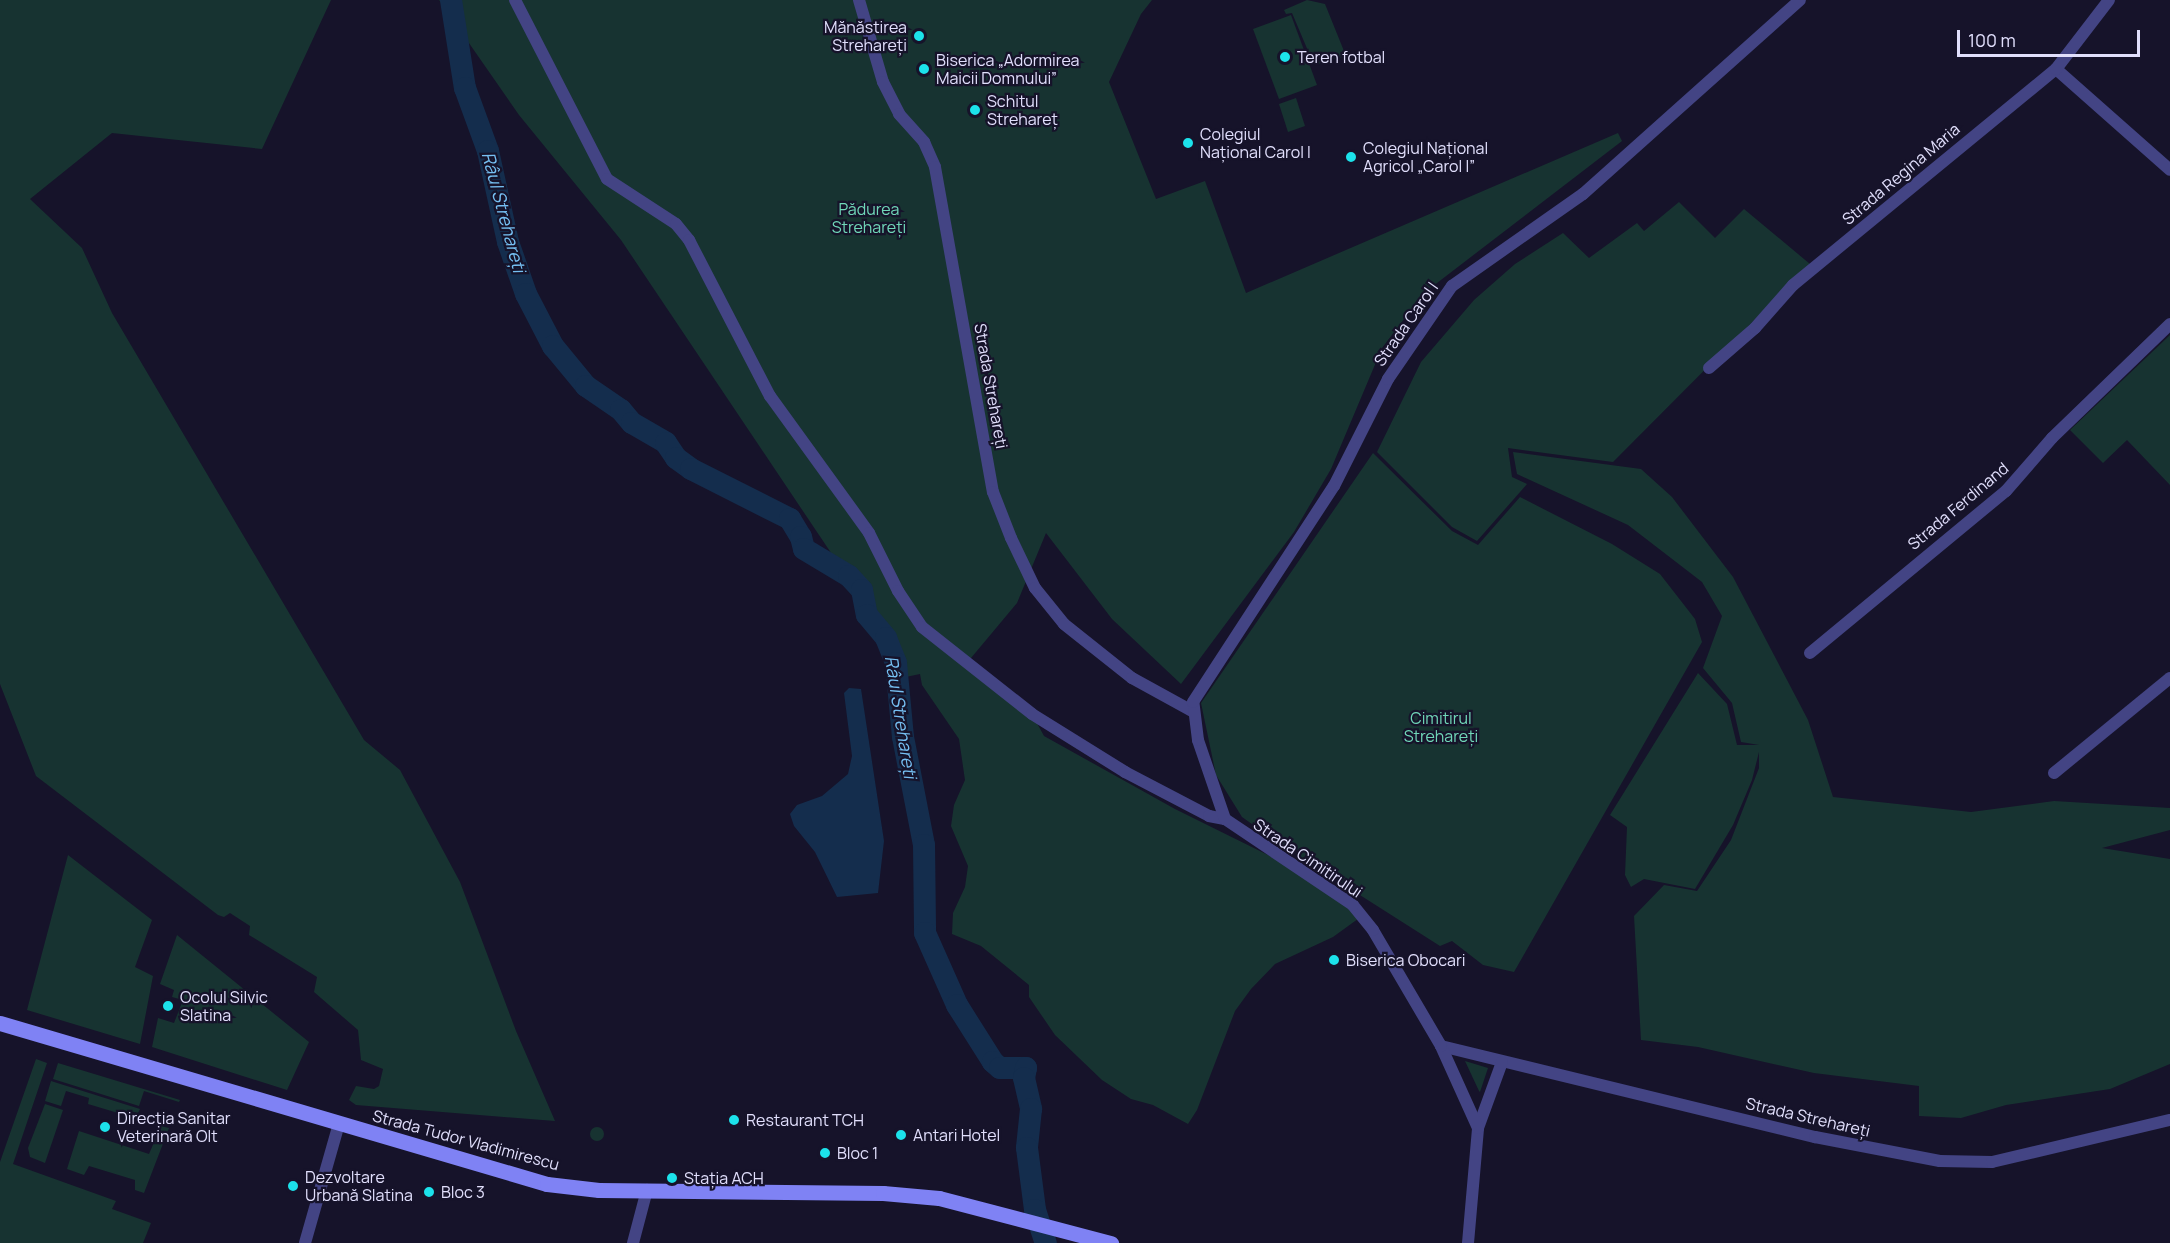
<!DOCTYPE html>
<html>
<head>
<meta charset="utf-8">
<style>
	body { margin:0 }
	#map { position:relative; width:2170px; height:1243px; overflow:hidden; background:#16132a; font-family:Manrope,sans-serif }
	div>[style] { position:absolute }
	.green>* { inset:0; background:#173331 }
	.round { border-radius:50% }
	.water>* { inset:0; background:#142d4d }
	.river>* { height:22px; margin:-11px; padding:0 11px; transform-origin:11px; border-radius:11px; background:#142d4d }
	.street>* { height:12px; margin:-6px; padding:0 6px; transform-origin:6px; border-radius:6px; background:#434484 }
	.secondary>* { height:15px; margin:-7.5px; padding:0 7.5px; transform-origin:7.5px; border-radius:7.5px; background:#7f82f4 }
	.dots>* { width:16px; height:16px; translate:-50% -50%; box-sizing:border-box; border:3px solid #16132a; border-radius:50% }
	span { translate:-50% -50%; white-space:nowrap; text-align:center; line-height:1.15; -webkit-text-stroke:4.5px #16132a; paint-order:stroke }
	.poi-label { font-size:16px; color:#e1dffc }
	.right { translate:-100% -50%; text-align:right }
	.left { translate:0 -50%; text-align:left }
	.street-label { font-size:16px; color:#e1dffc }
	.park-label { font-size:16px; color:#70d7b8 }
	.water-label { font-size:18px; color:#76c0f3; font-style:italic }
	.scale { position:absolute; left:1957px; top:30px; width:183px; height:27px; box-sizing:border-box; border:3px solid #e1dffc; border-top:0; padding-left:8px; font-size:18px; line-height:21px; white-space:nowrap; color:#e1dffc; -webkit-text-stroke:4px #16132a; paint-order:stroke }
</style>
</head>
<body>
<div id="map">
	<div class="green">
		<div style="clip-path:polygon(0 0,331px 0,262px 149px,112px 133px,30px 199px,82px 248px,112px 313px,364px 740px,400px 770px,460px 882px,516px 1031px,555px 1121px,356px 1105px,349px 1100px,356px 1086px,374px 1089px,379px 1086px,383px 1069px,361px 1060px,358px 1030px,314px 992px,317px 977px,249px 935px,250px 926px,230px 913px,224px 917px,218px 915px,36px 776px,0 684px)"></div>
		<div style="clip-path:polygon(439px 0,1152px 0,1141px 14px,1109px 82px,1156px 199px,1205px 181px,1246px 293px,1618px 133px,1622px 141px,1424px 293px,1382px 348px,1331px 469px,1294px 532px,1181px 684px,1112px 619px,1046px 533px,1017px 603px,966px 664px,1032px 714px,1044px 736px,1175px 809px,1296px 869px,1362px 916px,1333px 937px,1275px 964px,1251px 989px,1235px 1011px,1197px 1110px,1188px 1124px,1153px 1105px,1131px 1099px,1102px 1080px,1055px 1035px,1029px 997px,1029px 985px,981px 946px,952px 934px,953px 913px,965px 887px,968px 866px,951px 826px,954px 805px,965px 780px,959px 739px,922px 685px,920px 674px,896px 679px,866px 605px,621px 240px,519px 115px)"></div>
		<div style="clip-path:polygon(1307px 0,1325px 4px,1346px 56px,1314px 65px,1292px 13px,1286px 14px,1284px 10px)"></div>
		<div style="clip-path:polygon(1291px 15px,1317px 85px,1279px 99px,1253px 29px)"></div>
		<div style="clip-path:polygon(1296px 98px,1305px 126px,1288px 132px,1279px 104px)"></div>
		<div style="clip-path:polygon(1679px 202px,1715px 238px,1744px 209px,1810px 264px,1613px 462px,1508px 448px,1512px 477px,1527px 484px,1477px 541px,1452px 527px,1377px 452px,1421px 362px,1474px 300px,1515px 264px,1563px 233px,1589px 258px,1637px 223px,1644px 231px)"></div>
		<div style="clip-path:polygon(2170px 335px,2170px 485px,2127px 440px,2103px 463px,2070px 430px)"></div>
		<div style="clip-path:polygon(1513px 452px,1641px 469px,1672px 497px,1733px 577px,1808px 720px,1833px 797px,1971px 812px,2054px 801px,2170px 808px,2170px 830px,2102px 848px,2170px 859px,2170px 1064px,2110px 1089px,2006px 1105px,1961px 1118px,1919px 1116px,1919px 1086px,1814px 1073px,1698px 1047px,1641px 1040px,1634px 916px,1664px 885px,1697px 891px,1731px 840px,1759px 768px,1759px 752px,1752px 780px,1733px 825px,1695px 889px,1644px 879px,1631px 887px,1625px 875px,1627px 827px,1610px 815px,1698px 673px,1727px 704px,1737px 745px,1759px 745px,1741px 742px,1732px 703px,1703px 668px,1722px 616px,1702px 582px,1628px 525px,1517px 474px)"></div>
		<div style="clip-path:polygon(1373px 453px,1452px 531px,1478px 545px,1520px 497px,1612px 544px,1660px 574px,1695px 619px,1702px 642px,1514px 972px,1483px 965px,1452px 941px,1440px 946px,1286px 848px,1242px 817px,1216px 775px,1201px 703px)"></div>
		<div style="clip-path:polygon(68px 855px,152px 920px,135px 967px,153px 976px,140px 1044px,27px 1010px)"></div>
		<div style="clip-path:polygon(177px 935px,309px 1042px,287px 1090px,152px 1047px,158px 1018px,174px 1023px,183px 1000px,172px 997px,174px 990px,160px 984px)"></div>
		<div style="clip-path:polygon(36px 1059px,47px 1063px,13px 1164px,116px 1201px,112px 1209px,151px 1223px,143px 1243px,0 1243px,0 1162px)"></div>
		<div style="clip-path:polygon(1465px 1061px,1488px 1068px,1480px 1092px,1479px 1091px)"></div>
		<div style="clip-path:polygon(58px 1063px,180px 1100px,179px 1102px,144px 1091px,139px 1106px,53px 1079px)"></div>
		<div style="clip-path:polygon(51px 1081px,140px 1109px,138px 1113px,130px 1111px,128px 1116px,88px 1104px,89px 1098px,66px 1091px,61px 1106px,45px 1101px)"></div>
		<div style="clip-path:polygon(45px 1104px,63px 1110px,45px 1163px,30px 1157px,28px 1148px)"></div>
		<div style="clip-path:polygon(161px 1126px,169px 1128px,144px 1193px,135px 1190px,135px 1180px,89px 1166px,84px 1175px,67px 1169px,79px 1131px,149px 1154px)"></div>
		<div class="round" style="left:590px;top:1127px;width:14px;height:14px"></div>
	</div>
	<div class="water">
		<div style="clip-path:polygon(849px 688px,861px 689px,884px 841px,878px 893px,837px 897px,815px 852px,794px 826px,790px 814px,797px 805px,822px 796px,848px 774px,852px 756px,844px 693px)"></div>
	</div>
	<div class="river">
		<div style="left:451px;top:0;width:89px;rotate:81deg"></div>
		<div style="left:465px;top:88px;width:67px;rotate:69.9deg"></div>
		<div style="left:488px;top:151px;width:93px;rotate:77.6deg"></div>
		<div style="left:508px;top:242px;width:55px;rotate:70.9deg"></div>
		<div style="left:526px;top:294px;width:59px;rotate:62.6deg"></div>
		<div style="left:553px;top:346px;width:52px;rotate:50.5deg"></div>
		<div style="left:586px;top:386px;width:42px;rotate:34.4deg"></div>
		<div style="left:621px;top:410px;width:17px;rotate:50deg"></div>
		<div style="left:632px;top:423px;width:39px;rotate:30deg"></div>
		<div style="left:666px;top:443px;width:18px;rotate:56deg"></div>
		<div style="left:676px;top:458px;width:19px;rotate:36deg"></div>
		<div style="left:691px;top:469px;width:111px;rotate:26.8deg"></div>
		<div style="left:790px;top:519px;width:21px;rotate:59deg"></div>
		<div style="left:801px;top:537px;width:12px;rotate:76deg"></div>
		<div style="left:804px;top:549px;width:52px;rotate:31deg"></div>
		<div style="left:849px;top:576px;width:19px;rotate:47deg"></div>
		<div style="left:862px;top:590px;width:25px;rotate:79deg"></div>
		<div style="left:867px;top:615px;width:30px;rotate:50deg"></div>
		<div style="left:886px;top:638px;width:27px;rotate:68deg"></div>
		<div style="left:896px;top:663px;width:74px;rotate:84.6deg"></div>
		<div style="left:903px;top:737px;width:110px;rotate:79deg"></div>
		<div style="left:924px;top:845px;width:88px;rotate:89.3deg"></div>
		<div style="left:925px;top:933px;width:79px;rotate:66deg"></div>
		<div style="left:957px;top:1005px;width:67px;rotate:57.7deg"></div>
		<div style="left:993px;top:1062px;width:9px;rotate:41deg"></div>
		<div style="left:1000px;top:1068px;width:26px"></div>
		<div style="left:1026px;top:1068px;width:10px;rotate:101deg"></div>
		<div style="left:1024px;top:1078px;width:32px;rotate:77deg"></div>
		<div style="left:1031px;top:1109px;width:39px;rotate:96deg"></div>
		<div style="left:1027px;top:1148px;width:63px;rotate:82.6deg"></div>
		<div style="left:1035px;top:1210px;width:35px;rotate:72deg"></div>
	</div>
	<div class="street">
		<div style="left:515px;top:0;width:201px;rotate:62.8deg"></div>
		<div style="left:607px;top:179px;width:82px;rotate:33.1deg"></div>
		<div style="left:676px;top:224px;width:21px;rotate:51deg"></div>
		<div style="left:689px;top:240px;width:176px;rotate:62.6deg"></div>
		<div style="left:770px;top:396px;width:169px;rotate:54.1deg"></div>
		<div style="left:869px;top:533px;width:65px;rotate:63.4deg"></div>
		<div style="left:898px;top:591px;width:43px;rotate:56.3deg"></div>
		<div style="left:922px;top:627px;width:140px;rotate:38.3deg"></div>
		<div style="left:1032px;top:714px;width:110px;rotate:31.9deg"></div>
		<div style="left:1125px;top:772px;width:95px;rotate:27.6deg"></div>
		<div style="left:1209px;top:816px;width:16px;rotate:11deg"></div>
		<div style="left:859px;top:0;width:85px;rotate:73.7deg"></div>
		<div style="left:883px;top:82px;width:36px;rotate:63deg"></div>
		<div style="left:899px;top:114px;width:38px;rotate:48deg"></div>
		<div style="left:924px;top:142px;width:27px;rotate:66deg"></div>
		<div style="left:935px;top:167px;width:330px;rotate:79.9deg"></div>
		<div style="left:993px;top:492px;width:49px;rotate:68.6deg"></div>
		<div style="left:1011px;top:538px;width:55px;rotate:64.4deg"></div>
		<div style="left:1035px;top:588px;width:46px;rotate:51.1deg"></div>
		<div style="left:1064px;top:624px;width:87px;rotate:38.5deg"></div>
		<div style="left:1132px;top:678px;width:68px;rotate:28.8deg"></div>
		<div style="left:2056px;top:69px;width:152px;rotate:41.5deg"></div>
		<div style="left:1709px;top:368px;width:61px;rotate:-41deg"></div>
		<div style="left:1755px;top:328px;width:57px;rotate:-48.5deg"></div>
		<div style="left:1793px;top:285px;width:340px;rotate:-39.4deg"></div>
		<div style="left:2056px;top:69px;width:87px;rotate:-52.5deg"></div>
		<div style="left:1810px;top:653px;width:254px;rotate:-39.6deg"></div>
		<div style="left:2006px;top:491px;width:70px;rotate:-49deg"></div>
		<div style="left:2052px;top:438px;width:164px;rotate:-44deg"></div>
		<div style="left:2054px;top:773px;width:150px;rotate:-39.3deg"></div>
		<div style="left:1441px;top:1046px;width:385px;rotate:13.7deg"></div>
		<div style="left:1815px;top:1137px;width:127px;rotate:10.9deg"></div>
		<div style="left:1940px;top:1161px;width:52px;rotate:1.1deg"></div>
		<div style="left:1992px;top:1162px;width:183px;rotate:-13.3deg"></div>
		<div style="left:1478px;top:1128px;width:70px;rotate:-70deg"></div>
		<div style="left:305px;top:1243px;width:124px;rotate:-74.1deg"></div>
		<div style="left:633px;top:1243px;width:55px;rotate:-75.2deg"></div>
		<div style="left:1468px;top:1243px;width:115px;rotate:-85deg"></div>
		<div style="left:1478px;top:1128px;width:90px;rotate:-114.3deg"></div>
		<div style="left:1441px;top:1046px;width:134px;rotate:-120.4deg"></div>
		<div style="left:1373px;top:930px;width:32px;rotate:-129deg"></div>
		<div style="left:1353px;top:905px;width:154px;rotate:-146.1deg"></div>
		<div style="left:1225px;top:819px;width:83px;rotate:-108.9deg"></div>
		<div style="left:1198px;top:740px;width:38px;rotate:-97deg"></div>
		<div style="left:1193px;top:702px;width:258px;rotate:-56.9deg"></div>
		<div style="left:1334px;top:486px;width:120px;rotate:-63.2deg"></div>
		<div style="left:1388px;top:379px;width:113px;rotate:-55.5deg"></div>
		<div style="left:1452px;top:286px;width:160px;rotate:-35.1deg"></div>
		<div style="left:1583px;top:194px;width:291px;rotate:-41.8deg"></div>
	</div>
	<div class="secondary">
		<div style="left:0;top:1023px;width:570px;rotate:16.4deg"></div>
		<div style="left:547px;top:1184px;width:52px;rotate:6.6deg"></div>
		<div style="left:599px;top:1190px;width:284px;rotate:0.6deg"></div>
		<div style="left:883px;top:1193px;width:56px;rotate:5.1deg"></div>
		<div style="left:939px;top:1198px;width:178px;rotate:14.7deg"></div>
	</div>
	<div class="dots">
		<div style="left:919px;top:36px;background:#1ce2eb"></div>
		<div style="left:1285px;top:57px;background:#1ce2eb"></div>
		<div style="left:924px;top:69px;background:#1ce2eb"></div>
		<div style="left:975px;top:110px;background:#1ce2eb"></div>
		<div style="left:1188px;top:143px;background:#1ce2eb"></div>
		<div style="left:1351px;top:157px;background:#1ce2eb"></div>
		<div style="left:1334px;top:960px;background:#1ce2eb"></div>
		<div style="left:168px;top:1006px;background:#1ce2eb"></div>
		<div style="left:734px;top:1120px;background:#1ce2eb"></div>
		<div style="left:105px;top:1127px;background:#1ce2eb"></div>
		<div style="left:901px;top:1135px;background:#1ce2eb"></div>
		<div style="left:825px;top:1153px;background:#1ce2eb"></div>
		<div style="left:672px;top:1178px;background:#1ce2eb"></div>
		<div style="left:293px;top:1186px;background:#1ce2eb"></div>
		<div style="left:429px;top:1192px;background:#1ce2eb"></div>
	</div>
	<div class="poi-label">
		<span class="right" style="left:907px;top:36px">Mănăstirea<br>Strehareți</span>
		<span class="left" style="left:1297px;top:57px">Teren fotbal</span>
		<span class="left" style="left:936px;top:69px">Biserica „Adormirea<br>Maicii Domnului”</span>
		<span class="left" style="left:987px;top:110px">Schitul<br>Strehareț</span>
		<span class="left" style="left:1200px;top:143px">Colegiul<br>Național Carol l</span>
		<span class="left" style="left:1363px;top:157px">Colegiul Național<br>Agricol „Carol I”</span>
		<span class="left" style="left:1346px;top:960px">Biserica Obocari</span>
		<span class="left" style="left:180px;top:1006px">Ocolul Silvic<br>Slatina</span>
		<span class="left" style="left:117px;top:1127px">Direcția Sanitar<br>Veterinară Olt</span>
		<span class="left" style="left:746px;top:1120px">Restaurant TCH</span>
		<span class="left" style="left:913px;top:1135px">Antari Hotel</span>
		<span class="left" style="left:837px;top:1153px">Bloc 1</span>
		<span class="left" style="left:305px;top:1186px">Dezvoltare<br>Urbană Slatina</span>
		<span class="left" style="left:684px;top:1178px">Stația ACH</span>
		<span class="left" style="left:441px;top:1192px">Bloc 3</span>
	</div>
	<div class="street-label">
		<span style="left:1901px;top:174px;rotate:-40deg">Strada Regina Maria</span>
		<span style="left:1406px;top:324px;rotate:-55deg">Strada Carol I</span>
		<span style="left:991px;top:386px;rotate:80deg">Strada Strehareți</span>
		<span style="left:1958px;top:506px;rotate:-40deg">Strada Ferdinand</span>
		<span style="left:1308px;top:858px;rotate:34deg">Strada Cimitirului</span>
		<span style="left:1808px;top:1117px;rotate:13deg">Strada Strehareți</span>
		<span style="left:466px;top:1140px;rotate:15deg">Strada Tudor Vladimirescu</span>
	</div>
	<div class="park-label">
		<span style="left:869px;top:218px">Pădurea<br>Strehareți</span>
		<span style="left:1441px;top:727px">Cimitirul<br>Strehareți</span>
	</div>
	<div class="water-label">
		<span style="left:504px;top:212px;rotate:75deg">Râul Strehareți</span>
		<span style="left:901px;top:717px;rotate:81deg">Râul Strehareți</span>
	</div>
	<div class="scale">100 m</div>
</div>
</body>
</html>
